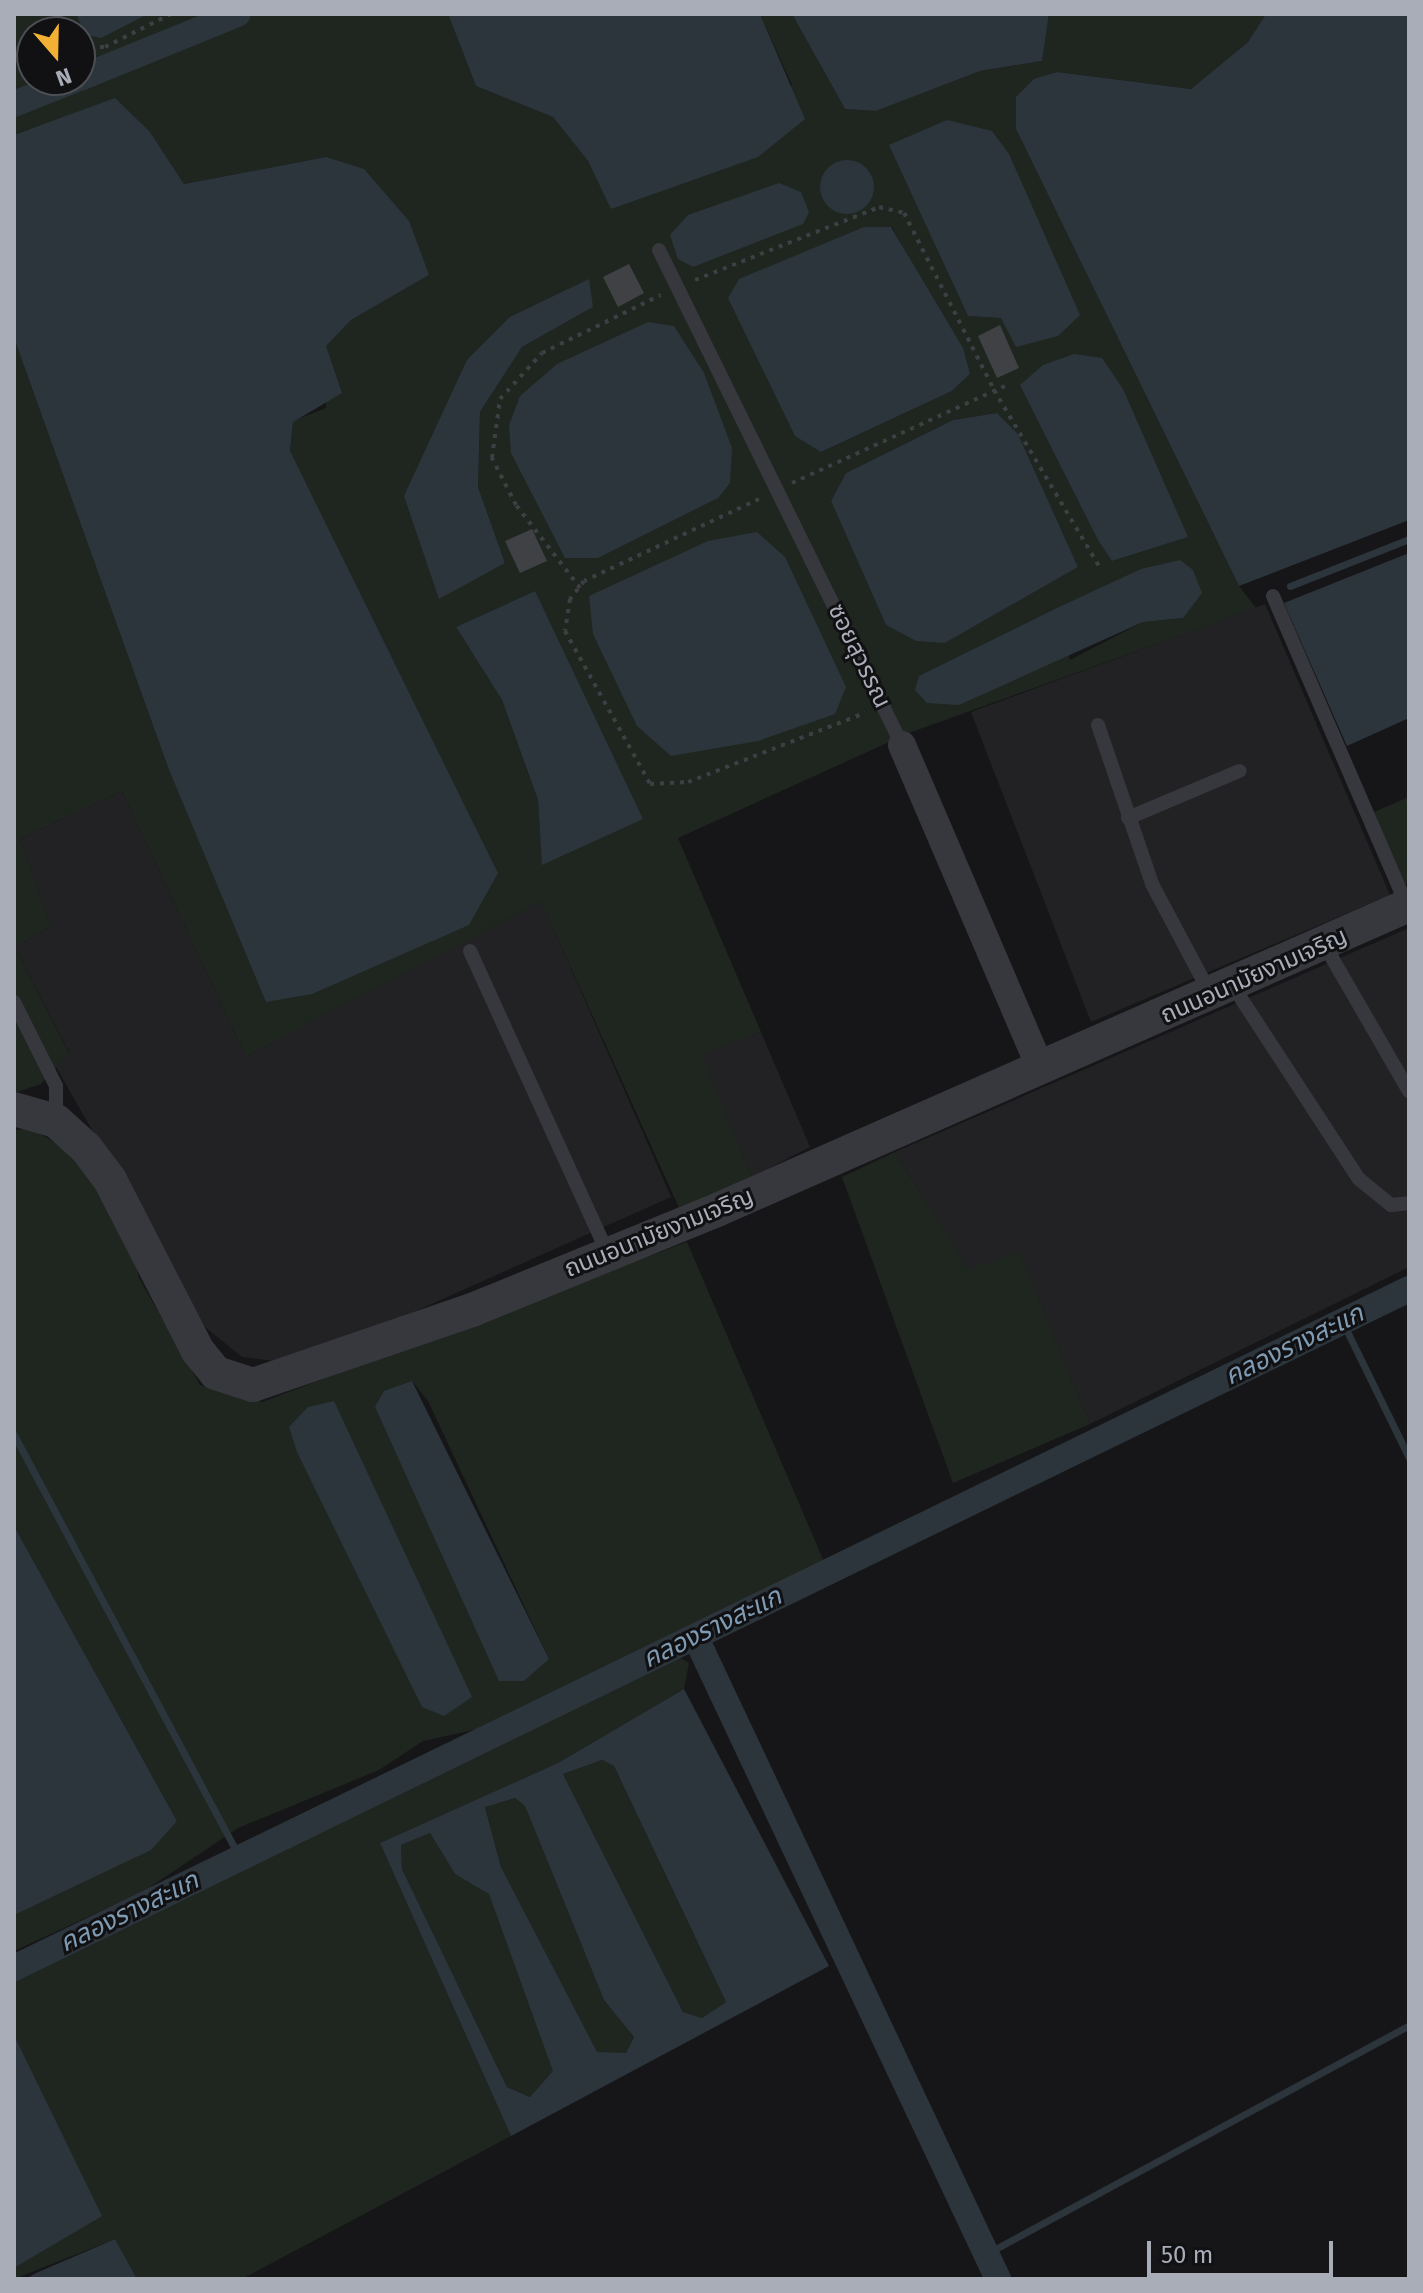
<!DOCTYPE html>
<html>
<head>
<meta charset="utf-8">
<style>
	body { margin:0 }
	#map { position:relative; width:1423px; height:2293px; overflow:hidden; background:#161618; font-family:"Fira Sans","Noto Sans Thai",sans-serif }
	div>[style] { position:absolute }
	.built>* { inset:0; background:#222225 }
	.green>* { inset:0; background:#1e261f }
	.water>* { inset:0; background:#2c353c }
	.round { border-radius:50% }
	.stream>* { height:7px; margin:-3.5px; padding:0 3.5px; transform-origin:3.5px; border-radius:3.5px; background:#2c353c }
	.canal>* { height:26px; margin:-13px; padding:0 13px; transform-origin:13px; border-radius:13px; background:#2c353c }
	.building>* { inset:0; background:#404145 }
	.path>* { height:4px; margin-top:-2px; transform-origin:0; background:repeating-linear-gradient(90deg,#3d3f44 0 4px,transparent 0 10px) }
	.service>* { height:14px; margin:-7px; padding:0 7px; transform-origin:7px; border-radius:7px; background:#37383d }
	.minor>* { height:28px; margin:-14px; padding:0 14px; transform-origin:14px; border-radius:14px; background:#37383d }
	.tertiary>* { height:34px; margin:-17px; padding:0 17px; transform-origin:17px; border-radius:17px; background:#37383d }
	span { translate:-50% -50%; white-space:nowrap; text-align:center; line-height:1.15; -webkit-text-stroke:6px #111113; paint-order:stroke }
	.street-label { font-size:24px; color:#a8adb8 }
	.water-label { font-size:26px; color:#7f9bb3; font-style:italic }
	.frame { position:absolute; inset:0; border:16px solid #a8adb8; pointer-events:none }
	.north { position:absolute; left:16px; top:16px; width:80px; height:80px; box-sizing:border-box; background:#111113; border:2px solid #4d4f55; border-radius:50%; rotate:160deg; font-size:22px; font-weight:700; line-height:32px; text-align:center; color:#a8adb8 }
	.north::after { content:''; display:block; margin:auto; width:28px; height:36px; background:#f2b134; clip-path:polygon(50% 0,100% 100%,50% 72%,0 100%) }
	.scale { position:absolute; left:1147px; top:2241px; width:186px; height:36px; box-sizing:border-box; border:4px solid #a8adb8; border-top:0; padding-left:10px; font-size:24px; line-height:28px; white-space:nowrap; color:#a8adb8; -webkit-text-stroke:6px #111113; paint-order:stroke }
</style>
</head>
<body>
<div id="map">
	<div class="built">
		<div style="clip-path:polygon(1265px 604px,1390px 895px,1091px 1022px,971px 712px)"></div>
		<div style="clip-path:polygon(122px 791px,246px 1057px,541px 900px,671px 1197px,380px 1327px,274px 1361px,242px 1357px,205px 1327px,56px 1067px,69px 1052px,15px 948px,51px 926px,20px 839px)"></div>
		<div style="clip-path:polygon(1409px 928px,1409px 1267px,1090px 1424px,1019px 1252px,968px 1270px,895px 1152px)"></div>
		<div style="clip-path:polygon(761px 1032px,810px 1147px,752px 1177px,701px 1055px)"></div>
	</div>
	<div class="green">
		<div style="clip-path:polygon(evenodd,14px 14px,448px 14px,476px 86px,553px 117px,588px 161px,612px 209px,792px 85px,760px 14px,792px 14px,845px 109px,876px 111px,980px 71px,1042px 61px,1049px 14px,1266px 14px,1248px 42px,1191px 89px,1057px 72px,1017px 97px,1016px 129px,1239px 586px,1256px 608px,909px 733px,678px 838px,761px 1032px,702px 1055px,752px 1177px,680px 1210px,541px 901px,246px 1057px,122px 791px,20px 839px,51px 926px,15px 948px,69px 1053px,41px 1084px,14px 1093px,14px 338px,169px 770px,266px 1001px,498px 873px,290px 452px,293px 421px,326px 408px,325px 346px,351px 320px,429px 275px,326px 157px,184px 184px,150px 132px,29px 129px,14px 135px,14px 14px,32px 32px,80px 32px,80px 80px,32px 80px,32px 32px,14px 14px,890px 145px,1058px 336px,1017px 346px,1002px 318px,968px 316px,890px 145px,14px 14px,892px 227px,970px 374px,952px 391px,821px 452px,892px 227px,14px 14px,593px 307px,522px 347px,480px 412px,478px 487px,505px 563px,439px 598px,467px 360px,593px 307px,14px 14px,1021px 385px,1187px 536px,1187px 537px,1112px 561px,1021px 385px,14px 14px,997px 413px,1018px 434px,1078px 567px,945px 643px,886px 625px,831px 501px,846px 473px,953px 420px,997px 413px,14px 14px,535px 591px,543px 865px,538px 800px,502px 700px,456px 627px,535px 591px,14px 14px,1057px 608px,1183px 618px,1143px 622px,1070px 660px,1057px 608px)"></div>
		<div style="clip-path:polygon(1409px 797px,1409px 883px,1398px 887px,1374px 812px)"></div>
		<div style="clip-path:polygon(evenodd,30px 1128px,71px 1152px,130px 1239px,139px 1278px,200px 1385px,262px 1402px,687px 1242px,825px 1564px,644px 1664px,639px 1655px,482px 1728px,423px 1741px,379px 1770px,238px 1828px,144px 1891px,14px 1951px,14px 1915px,177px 1821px,14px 1526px,14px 1130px,30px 1128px,412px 1381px,428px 1401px,549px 1659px,500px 1681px,375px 1407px,412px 1381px)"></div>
		<div style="clip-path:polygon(895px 1152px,968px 1269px,1019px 1251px,1090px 1424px,953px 1483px,842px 1177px)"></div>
		<div style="clip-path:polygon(677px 1656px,689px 1663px,684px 1689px,558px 1763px,380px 1843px,511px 2136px,242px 2279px,137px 2279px,115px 2239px,14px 2279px,14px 2268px,101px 2215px,14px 2035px,14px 1981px)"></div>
		<div style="clip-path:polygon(602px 1760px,614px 1766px,726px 2002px,702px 2018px,683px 2012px,563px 1774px)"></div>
		<div style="clip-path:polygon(515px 1798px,525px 1806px,604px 2000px,634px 2037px,626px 2053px,597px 2053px,501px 1867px,485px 1806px)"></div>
		<div style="clip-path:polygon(430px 1833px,455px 1874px,489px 1893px,554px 2071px,530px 2097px,507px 2087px,402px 1869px,401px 1845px)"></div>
	</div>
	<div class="water">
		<div style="clip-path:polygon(76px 14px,148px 14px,101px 38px,86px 35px)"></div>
		<div style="clip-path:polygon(448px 14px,760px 14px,805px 119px,758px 157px,611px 209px,588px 161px,553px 117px,476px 86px)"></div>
		<div style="clip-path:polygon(792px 14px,1049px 14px,1042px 61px,980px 71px,876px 111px,845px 109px)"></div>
		<div style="clip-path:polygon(1266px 14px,1409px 14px,1409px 520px,1239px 586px,1016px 129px,1016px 97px,1034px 79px,1057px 72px,1191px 89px,1248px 42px)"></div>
		<div style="clip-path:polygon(115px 98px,150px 132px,184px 184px,326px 157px,364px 169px,409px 221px,429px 275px,351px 320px,326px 346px,342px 393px,293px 422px,290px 451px,498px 873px,469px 925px,312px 994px,266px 1002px,169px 770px,14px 338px,14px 135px)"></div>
		<div style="clip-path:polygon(947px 120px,992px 131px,1009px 154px,1080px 315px,1058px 336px,1016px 347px,1001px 318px,968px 316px,889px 145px)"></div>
		<div class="round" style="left:820px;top:160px;width:54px;height:54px"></div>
		<div style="clip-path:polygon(779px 183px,801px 192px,809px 212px,803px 224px,693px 267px,678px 259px,670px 235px,688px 215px)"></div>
		<div style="clip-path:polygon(864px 227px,891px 227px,963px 348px,970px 374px,952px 391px,821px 452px,795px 436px,728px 298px,739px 279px)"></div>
		<div style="clip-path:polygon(589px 279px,593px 307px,522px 347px,480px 412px,478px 487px,505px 563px,439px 599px,404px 496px,467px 360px,510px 317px)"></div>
		<div style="clip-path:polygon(648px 322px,674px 326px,704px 373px,732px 448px,730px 483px,718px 498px,598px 558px,565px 558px,511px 453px,509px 425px,520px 396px,557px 364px)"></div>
		<div style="clip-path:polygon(1074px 354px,1102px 358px,1123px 389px,1188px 537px,1112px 561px,1098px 540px,1020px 385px,1043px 365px)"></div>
		<div style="clip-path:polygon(997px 413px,1018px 434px,1078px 567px,945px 643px,916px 641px,886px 625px,831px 501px,846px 473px,953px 420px)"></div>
		<div style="clip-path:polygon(757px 532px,785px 557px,846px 687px,835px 714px,758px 741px,671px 756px,637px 726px,593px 634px,589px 596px,708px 541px)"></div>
		<div style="clip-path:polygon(1409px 553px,1409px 718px,1347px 746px,1284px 603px)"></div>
		<div style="clip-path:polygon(1180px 560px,1193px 570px,1202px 593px,1183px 618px,1143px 622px,959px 705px,927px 703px,915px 690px,919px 676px,1057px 608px,1141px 569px)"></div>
		<div style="clip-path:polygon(535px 591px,643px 819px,542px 865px,538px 800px,502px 700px,456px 627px)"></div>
		<div style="clip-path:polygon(412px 1381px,549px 1659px,524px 1681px,499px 1681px,375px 1407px,384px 1391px)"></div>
		<div style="clip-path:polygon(334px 1401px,472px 1697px,444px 1716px,422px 1707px,297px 1452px,289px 1427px,308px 1407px)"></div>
		<div style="clip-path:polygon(14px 1526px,177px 1821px,151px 1850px,14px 1915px)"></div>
		<div style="clip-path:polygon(evenodd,684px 1689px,829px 1966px,511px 2136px,380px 1843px,558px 1763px,684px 1689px,602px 1760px,614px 1766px,726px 2002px,702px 2018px,683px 2012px,563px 1774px,602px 1760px,684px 1689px,515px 1798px,525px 1806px,604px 2000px,634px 2037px,626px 2053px,597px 2052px,501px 1867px,485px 1807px,515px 1798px,684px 1689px,430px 1833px,455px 1874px,489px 1894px,553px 2071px,530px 2097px,507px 2087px,402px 1869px,401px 1845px,430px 1833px)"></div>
		<div style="clip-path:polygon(14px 2035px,102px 2216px,14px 2268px)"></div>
		<div style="clip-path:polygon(115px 2239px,137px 2279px,26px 2279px,36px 2273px)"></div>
	</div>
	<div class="stream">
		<div style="left:1290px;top:586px;width:128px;rotate:-21.6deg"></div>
		<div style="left:1342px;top:1321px;width:153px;rotate:63.9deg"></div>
		<div style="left:14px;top:1435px;width:480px;rotate:61.9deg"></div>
		<div style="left:986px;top:2254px;width:481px;rotate:-28.4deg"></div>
	</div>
	<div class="canal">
		<div style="left:80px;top:78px;width:170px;rotate:-22.1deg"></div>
		<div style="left:14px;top:104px;width:65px;rotate:-21.8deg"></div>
		<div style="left:696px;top:1638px;width:709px;rotate:64.77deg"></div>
		<div style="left:14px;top:1968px;width:1551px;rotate:-25.95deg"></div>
	</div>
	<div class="building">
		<div style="clip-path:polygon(629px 264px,644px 293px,618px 307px,603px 277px)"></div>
		<div style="clip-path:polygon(1000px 325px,1019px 368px,997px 378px,978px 336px)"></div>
		<div style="clip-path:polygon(532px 529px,547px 561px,520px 573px,505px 541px)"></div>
	</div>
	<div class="path">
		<div style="left:59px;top:14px;width:20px;rotate:66deg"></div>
		<div style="left:80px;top:49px;width:25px;rotate:-5deg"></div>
		<div style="left:105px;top:47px;width:74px;rotate:-26.6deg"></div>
		<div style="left:695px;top:280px;width:198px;rotate:-21.6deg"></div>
		<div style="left:879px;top:207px;width:26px;rotate:13deg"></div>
		<div style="left:904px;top:213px;width:199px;rotate:63deg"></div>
		<div style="left:994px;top:390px;width:207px;rotate:59.2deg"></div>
		<div style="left:792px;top:483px;width:234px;rotate:-24.5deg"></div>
		<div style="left:759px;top:499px;width:193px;rotate:154.9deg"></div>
		<div style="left:584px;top:581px;width:23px;rotate:128deg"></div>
		<div style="left:570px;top:599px;width:32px;rotate:99deg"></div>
		<div style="left:565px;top:631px;width:175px;rotate:60.9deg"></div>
		<div style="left:650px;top:784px;width:38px;rotate:-3deg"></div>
		<div style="left:688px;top:782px;width:190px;rotate:-21.3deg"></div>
		<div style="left:580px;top:588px;width:105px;rotate:-127.6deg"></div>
		<div style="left:516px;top:505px;width:53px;rotate:-117.1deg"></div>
		<div style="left:492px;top:458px;width:60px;rotate:-82.3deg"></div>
		<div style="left:500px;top:399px;width:62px;rotate:-47.6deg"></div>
		<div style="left:542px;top:353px;width:132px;rotate:-26deg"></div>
	</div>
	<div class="service">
		<div style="left:659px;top:250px;width:551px;rotate:63.85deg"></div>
		<div style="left:1273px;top:596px;width:338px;rotate:66.6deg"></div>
		<div style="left:1098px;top:725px;width:168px;rotate:71.2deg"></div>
		<div style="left:1152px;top:884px;width:123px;rotate:62deg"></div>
		<div style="left:1128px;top:818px;width:121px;rotate:-22.9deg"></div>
		<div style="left:1324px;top:944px;width:170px;rotate:60deg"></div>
		<div style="left:470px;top:951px;width:333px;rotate:65.5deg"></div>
		<div style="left:1233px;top:986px;width:230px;rotate:56.9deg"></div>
		<div style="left:1359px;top:1179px;width:41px;rotate:39.1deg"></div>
		<div style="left:1391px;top:1205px;width:18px;rotate:-6deg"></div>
		<div style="left:14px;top:1002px;width:94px;rotate:63.4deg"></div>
		<div style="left:56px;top:1086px;width:34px;rotate:90deg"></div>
	</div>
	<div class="minor">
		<div style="left:902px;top:745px;width:353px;rotate:66.8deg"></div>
	</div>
	<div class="tertiary">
		<div style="left:14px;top:1109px;width:44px;rotate:15.9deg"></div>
		<div style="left:56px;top:1121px;width:40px;rotate:42deg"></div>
		<div style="left:86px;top:1148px;width:40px;rotate:53deg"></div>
		<div style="left:110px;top:1180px;width:192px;rotate:62.8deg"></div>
		<div style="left:198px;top:1351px;width:28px;rotate:51deg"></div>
		<div style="left:216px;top:1373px;width:39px;rotate:18deg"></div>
		<div style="left:253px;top:1385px;width:231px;rotate:-18.9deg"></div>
		<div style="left:472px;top:1310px;width:265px;rotate:-22.2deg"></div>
		<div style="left:717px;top:1210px;width:756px;rotate:-23.79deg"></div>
	</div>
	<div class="street-label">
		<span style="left:859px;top:656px;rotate:64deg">ซอยสุวรรณ</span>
		<span style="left:1254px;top:976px;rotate:-24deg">ถนนอนามัยงามเจริญ</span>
		<span style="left:659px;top:1233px;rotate:-22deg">ถนนอนามัยงามเจริญ</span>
	</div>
	<div class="water-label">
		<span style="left:1294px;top:1345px;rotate:-26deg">คลองรางสะแก</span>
		<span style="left:712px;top:1628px;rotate:-26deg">คลองรางสะแก</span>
		<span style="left:129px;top:1912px;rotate:-26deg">คลองรางสะแก</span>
	</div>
	<div class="frame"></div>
	<div class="north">N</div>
	<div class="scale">50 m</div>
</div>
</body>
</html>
